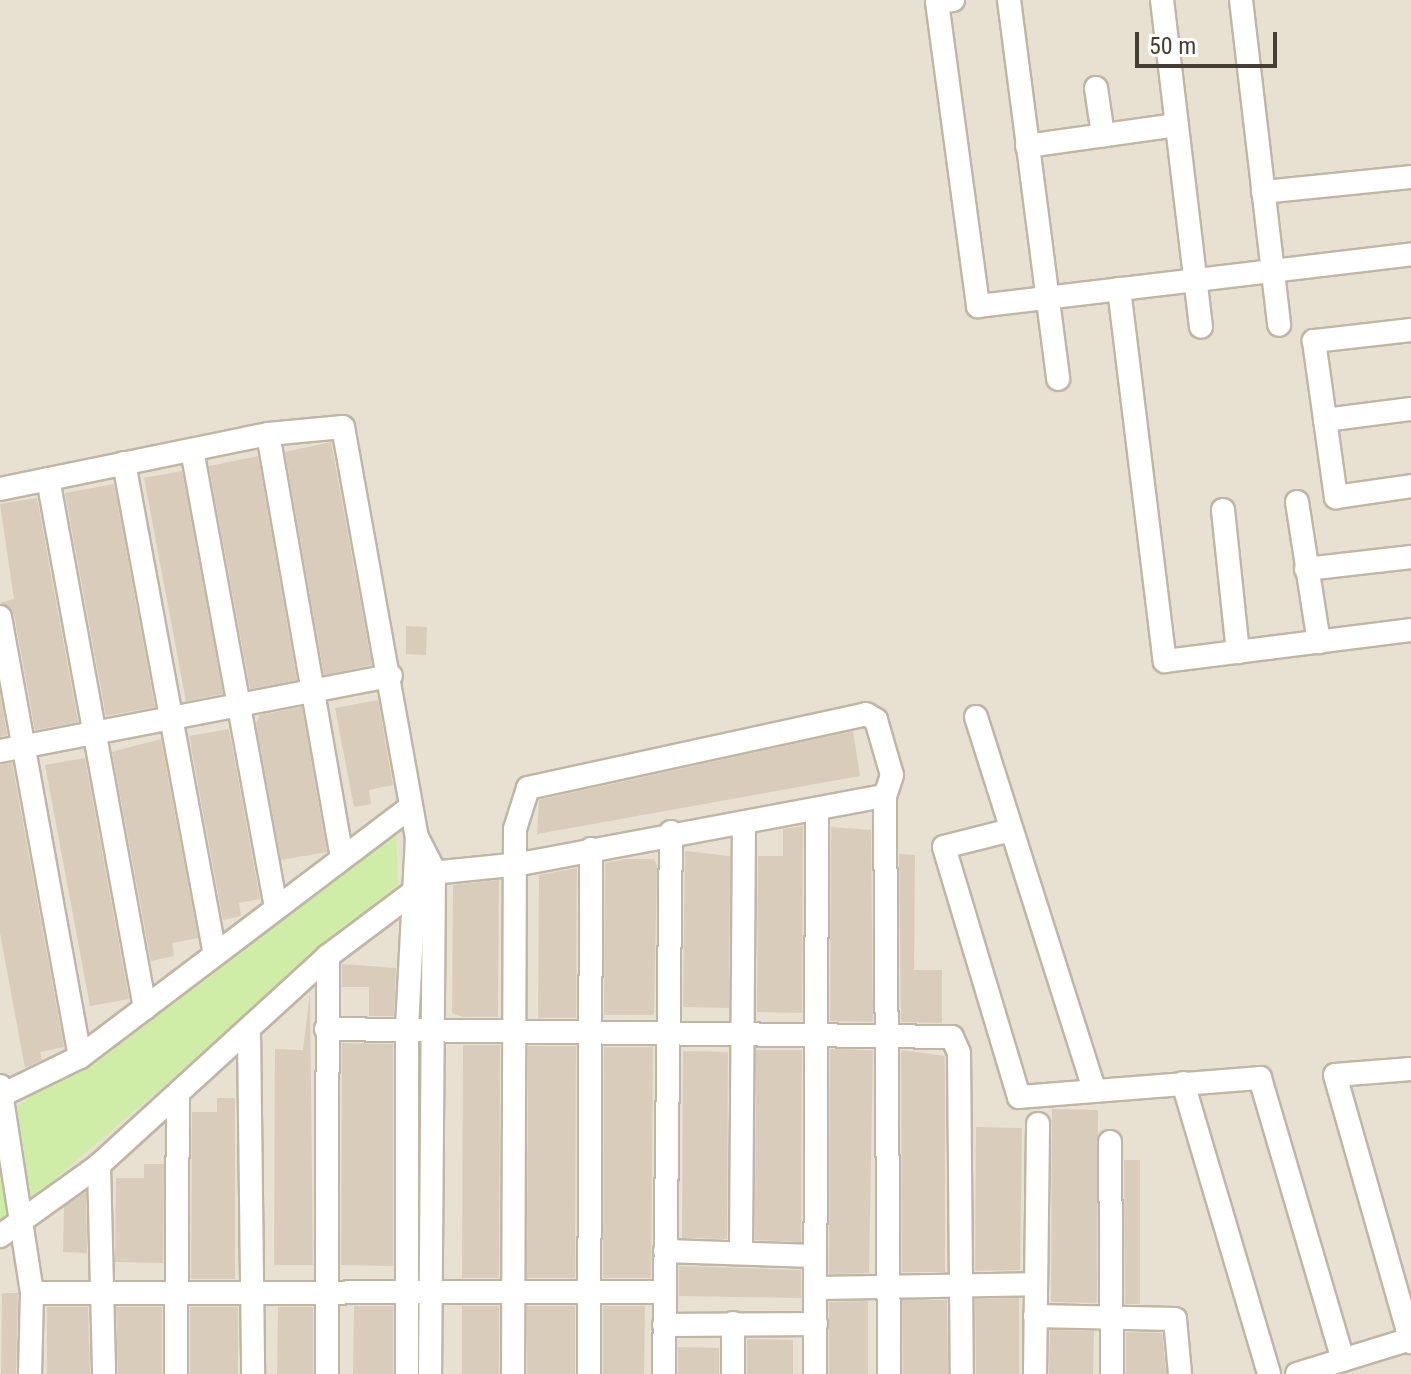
<!DOCTYPE html>
<html>
<head>
<meta charset="utf-8">
<style>
	body { margin:0 }
	#map { position:relative; width:1411px; height:1374px; overflow:hidden; background:#f4eee3; font-family:"Roboto Condensed",sans-serif }
	div>[style] { position:absolute }
	.residential>* { inset:0; background:#e8e0d0 }
	.green>* { inset:0; background:#cfeda7 }
	.building>* { inset:0; background:#daccba }
	.roads { filter:drop-shadow(2px 0 #c0b6a5) drop-shadow(-2px 0 #c0b6a5) drop-shadow(0 2px #c0b6a5) drop-shadow(0 -2px #c0b6a5) }
	.minor>* { height:22px; margin:-11px; padding:0 11px; transform-origin:11px; border-radius:11px; background:#fff }
	span { translate:-50% -50%; white-space:nowrap; text-align:center; line-height:1.15; -webkit-text-stroke:7px #fff; paint-order:stroke }
	.scale { position:absolute; left:1135px; top:32px; width:142px; height:36px; box-sizing:border-box; border:4px solid #463e33; border-top:0; padding-left:10px; font-size:24px; line-height:28px; white-space:nowrap; color:#463e33; -webkit-text-stroke:6px #fff; paint-order:stroke }
</style>
</head>
<body>
<div id="map">
	<div class="residential">
		<div style="clip-path:polygon(0 0,1411px 0,1411px 1374px,0 1374px)"></div>
	</div>
	<div class="green">
		<div style="clip-path:polygon(396px 826px,398px 885px,0 1226px,0 1119px)"></div>
	</div>
	<div class="building">
		<div style="clip-path:polygon(331px 442px,372px 665px,324px 675px,285px 452px)"></div>
		<div style="clip-path:polygon(258px 456px,297px 680px,250px 689px,209px 466px)"></div>
		<div style="clip-path:polygon(182px 471px,223px 694px,186px 701px,144px 478px)"></div>
		<div style="clip-path:polygon(114px 484px,155px 707px,106px 716px,65px 493px)"></div>
		<div style="clip-path:polygon(37px 498px,78px 722px,35px 730px,14px 614px,0 603px,14px 599px,0 504px)"></div>
		<div style="clip-path:polygon(406px 626px,427px 627px,426px 655px,406px 654px)"></div>
		<div style="clip-path:polygon(0 695px,7px 735px,0 737px)"></div>
		<div style="clip-path:polygon(378px 700px,393px 785px,369px 790px,371px 804px,354px 807px,335px 708px)"></div>
		<div style="clip-path:polygon(302px 707px,327px 852px,281px 860px,256px 723px,260px 715px)"></div>
		<div style="clip-path:polygon(229px 729px,260px 899px,239px 903px,241px 916px,223px 920px,189px 736px)"></div>
		<div style="clip-path:polygon(853px 731px,860px 776px,537px 834px,539px 800px)"></div>
		<div style="clip-path:polygon(161px 739px,198px 938px,172px 943px,174px 956px,151px 961px,112px 752px)"></div>
		<div style="clip-path:polygon(85px 758px,129px 999px,90px 1006px,45px 765px)"></div>
		<div style="clip-path:polygon(12px 763px,64px 1047px,40px 1052px,42px 1060px,25px 1068px,0 933px,0 765px)"></div>
		<div style="clip-path:polygon(803px 826px,802px 1013px,757px 1012px,758px 856px,783px 856px,783px 829px)"></div>
		<div style="clip-path:polygon(831px 827px,871px 830px,873px 1022px,830px 1021px)"></div>
		<div style="clip-path:polygon(685px 851px,730px 856px,729px 1008px,683px 1007px)"></div>
		<div style="clip-path:polygon(899px 854px,915px 855px,914px 970px,942px 970px,942px 1023px,901px 1022px)"></div>
		<div style="clip-path:polygon(626px 859px,654px 859px,657px 865px,654px 1015px,604px 1015px,605px 863px)"></div>
		<div style="clip-path:polygon(577px 868px,576px 1018px,538px 1018px,539px 875px)"></div>
		<div style="clip-path:polygon(499px 880px,498px 1017px,463px 1017px,452px 1013px,453px 885px)"></div>
		<div style="clip-path:polygon(342px 964px,396px 968px,394px 1016px,369px 1016px,369px 987px,342px 987px)"></div>
		<div style="clip-path:polygon(310px 992px,313px 1265px,274px 1265px,275px 1049px,303px 1050px)"></div>
		<div style="clip-path:polygon(342px 1043px,393px 1044px,393px 1266px,341px 1265px)"></div>
		<div style="clip-path:polygon(463px 1045px,500px 1045px,499px 1278px,462px 1278px)"></div>
		<div style="clip-path:polygon(528px 1046px,576px 1046px,575px 1278px,527px 1278px)"></div>
		<div style="clip-path:polygon(604px 1047px,653px 1047px,651px 1278px,603px 1278px)"></div>
		<div style="clip-path:polygon(830px 1049px,873px 1050px,869px 1273px,829px 1274px)"></div>
		<div style="clip-path:polygon(756px 1050px,802px 1050px,801px 1242px,755px 1240px)"></div>
		<div style="clip-path:polygon(901px 1050px,945px 1056px,945px 1272px,902px 1272px)"></div>
		<div style="clip-path:polygon(683px 1051px,728px 1052px,727px 1239px,682px 1238px)"></div>
		<div style="clip-path:polygon(217px 1098px,235px 1098px,235px 1279px,191px 1279px,192px 1112px,217px 1112px)"></div>
		<div style="clip-path:polygon(1052px 1109px,1098px 1110px,1097px 1303px,1051px 1302px)"></div>
		<div style="clip-path:polygon(976px 1127px,1022px 1128px,1020px 1270px,975px 1271px)"></div>
		<div style="clip-path:polygon(1124px 1160px,1140px 1160px,1140px 1304px,1125px 1304px)"></div>
		<div style="clip-path:polygon(144px 1164px,164px 1164px,163px 1263px,115px 1262px,116px 1178px,144px 1178px)"></div>
		<div style="clip-path:polygon(86px 1192px,87px 1253px,63px 1252px,64px 1207px)"></div>
		<div style="clip-path:polygon(679px 1266px,801px 1270px,801px 1298px,679px 1296px)"></div>
		<div style="clip-path:polygon(2px 1293px,18px 1293px,16px 1374px,1px 1374px)"></div>
		<div style="clip-path:polygon(1019px 1298px,1019px 1374px,976px 1374px,975px 1299px)"></div>
		<div style="clip-path:polygon(902px 1300px,947px 1300px,948px 1374px,903px 1374px)"></div>
		<div style="clip-path:polygon(868px 1301px,868px 1374px,829px 1374px,829px 1302px)"></div>
		<div style="clip-path:polygon(354px 1306px,393px 1306px,393px 1374px,353px 1374px)"></div>
		<div style="clip-path:polygon(462px 1306px,499px 1306px,499px 1374px,462px 1374px)"></div>
		<div style="clip-path:polygon(527px 1306px,575px 1306px,575px 1374px,527px 1374px)"></div>
		<div style="clip-path:polygon(603px 1306px,645px 1306px,644px 1374px,603px 1374px)"></div>
		<div style="clip-path:polygon(47px 1307px,88px 1307px,90px 1374px,47px 1374px)"></div>
		<div style="clip-path:polygon(116px 1307px,162px 1307px,162px 1374px,118px 1374px)"></div>
		<div style="clip-path:polygon(190px 1307px,238px 1307px,238px 1374px,190px 1374px)"></div>
		<div style="clip-path:polygon(278px 1307px,313px 1307px,313px 1374px,277px 1374px)"></div>
		<div style="clip-path:polygon(1050px 1330px,1094px 1331px,1093px 1374px,1049px 1374px)"></div>
		<div style="clip-path:polygon(1126px 1332px,1162px 1333px,1166px 1374px,1126px 1374px)"></div>
		<div style="clip-path:polygon(747px 1339px,793px 1340px,793px 1374px,747px 1374px)"></div>
		<div style="clip-path:polygon(678px 1347px,719px 1348px,719px 1374px,678px 1374px)"></div>
	</div>
	<div class="roads">
		<div class="minor">
			<div style="left:953px;top:0;width:16px;rotate:173deg"></div>
			<div style="left:937px;top:2px;width:307px;rotate:82.3deg"></div>
			<div style="left:978px;top:306px;width:436px;rotate:-6.8deg"></div>
			<div style="left:1009px;top:0;width:382px;rotate:82.6deg"></div>
			<div style="left:1162px;top:0;width:329px;rotate:83.2deg"></div>
			<div style="left:1241px;top:0;width:327px;rotate:83.3deg"></div>
			<div style="left:1096px;top:88px;width:48px;rotate:81.5deg"></div>
			<div style="left:1027px;top:146px;width:151px;rotate:-8deg"></div>
			<div style="left:1263px;top:192px;width:149px;rotate:-5.8deg"></div>
			<div style="left:1119px;top:289px;width:375px;rotate:83deg"></div>
			<div style="left:1165px;top:661px;width:248px;rotate:-7.2deg"></div>
			<div style="left:1411px;top:330px;width:98px;rotate:173.5deg"></div>
			<div style="left:1314px;top:341px;width:158px;rotate:82deg"></div>
			<div style="left:1336px;top:497px;width:76px;rotate:-8.3deg"></div>
			<div style="left:1325px;top:420px;width:87px;rotate:-7.3deg"></div>
			<div style="left:268px;top:434px;width:430px;rotate:80.1deg"></div>
			<div style="left:192px;top:450px;width:466px;rotate:79.6deg"></div>
			<div style="left:124px;top:463px;width:500px;rotate:79.52deg"></div>
			<div style="left:48px;top:479px;width:538px;rotate:79.61deg"></div>
			<div style="left:0;top:489px;width:274px;rotate:-11.6deg"></div>
			<div style="left:268px;top:434px;width:75px;rotate:-5.3deg"></div>
			<div style="left:343px;top:427px;width:417px;rotate:79.8deg"></div>
			<div style="left:417px;top:837px;width:192px;rotate:93deg"></div>
			<div style="left:407px;top:1029px;width:345px;rotate:90deg"></div>
			<div style="left:1297px;top:502px;width:142px;rotate:81.1deg"></div>
			<div style="left:1223px;top:510px;width:143px;rotate:84deg"></div>
			<div style="left:1306px;top:569px;width:106px;rotate:-6.5deg"></div>
			<div style="left:0;top:617px;width:447px;rotate:79.7deg"></div>
			<div style="left:976px;top:717px;width:391px;rotate:72.4deg"></div>
			<div style="left:0;top:751px;width:398px;rotate:-10.9deg"></div>
			<div style="left:1011px;top:830px;width:69px;rotate:165.8deg"></div>
			<div style="left:944px;top:847px;width:261px;rotate:73.3deg"></div>
			<div style="left:1019px;top:1097px;width:242px;rotate:-4.5deg"></div>
			<div style="left:1260px;top:1078px;width:294px;rotate:73.6deg"></div>
			<div style="left:417px;top:837px;width:37px;rotate:63deg"></div>
			<div style="left:434px;top:870px;width:504px;rotate:90.45deg"></div>
			<div style="left:422px;top:874px;width:99px;rotate:-5.8deg"></div>
			<div style="left:520px;top:864px;width:371px;rotate:-10.6deg"></div>
			<div style="left:326px;top:1029px;width:626px;rotate:0.73deg"></div>
			<div style="left:952px;top:1037px;width:17px;rotate:66deg"></div>
			<div style="left:959px;top:1053px;width:321px;rotate:89.5deg"></div>
			<div style="left:249px;top:1032px;width:342px;rotate:89.3deg"></div>
			<div style="left:1411px;top:1069px;width:76px;rotate:175.5deg"></div>
			<div style="left:1335px;top:1075px;width:278px;rotate:74.1deg"></div>
			<div style="left:1183px;top:1083px;width:303px;rotate:73.5deg"></div>
			<div style="left:0;top:1086px;width:209px;rotate:81.2deg"></div>
			<div style="left:32px;top:1293px;width:81px;rotate:91.4deg"></div>
			<div style="left:0;top:1096px;width:89px;rotate:-26deg"></div>
			<div style="left:80px;top:1057px;width:413px;rotate:-37.1deg"></div>
			<div style="left:1110px;top:1142px;width:232px;rotate:89.5deg"></div>
			<div style="left:99px;top:1165px;width:209px;rotate:88.6deg"></div>
			<div style="left:0;top:1236px;width:122px;rotate:-35.6deg"></div>
			<div style="left:99px;top:1165px;width:310px;rotate:-42.4deg"></div>
			<div style="left:328px;top:956px;width:105px;rotate:-36.9deg"></div>
			<div style="left:665px;top:1251px;width:149px;rotate:1.9deg"></div>
			<div style="left:741px;top:1251px;width:428px;rotate:-89.6deg"></div>
			<div style="left:817px;top:1288px;width:219px;rotate:-1deg"></div>
			<div style="left:32px;top:1293px;width:629px;rotate:-0.09deg"></div>
			<div style="left:1035px;top:1316px;width:140px;rotate:1.2deg"></div>
			<div style="left:1175px;top:1319px;width:55px;rotate:84.8deg"></div>
			<div style="left:664px;top:1325px;width:152px;rotate:-0.4deg"></div>
			<div style="left:176px;top:1374px;width:278px;rotate:-89.6deg"></div>
			<div style="left:327px;top:1374px;width:418px;rotate:-89.9deg"></div>
			<div style="left:513px;top:1374px;width:545px;rotate:-89.79deg"></div>
			<div style="left:515px;top:829px;width:43px;rotate:-72.4deg"></div>
			<div style="left:528px;top:788px;width:346px;rotate:-12.3deg"></div>
			<div style="left:866px;top:714px;width:12px;rotate:31deg"></div>
			<div style="left:876px;top:720px;width:57px;rotate:73.8deg"></div>
			<div style="left:892px;top:775px;width:22px;rotate:108deg"></div>
			<div style="left:885px;top:796px;width:578px;rotate:89.6deg"></div>
			<div style="left:589px;top:1374px;width:525px;rotate:-89.78deg"></div>
			<div style="left:664px;top:1374px;width:542px;rotate:-89.26deg"></div>
			<div style="left:733px;top:1374px;width:51px;rotate:-90deg"></div>
			<div style="left:815px;top:1374px;width:565px;rotate:-89.8deg"></div>
			<div style="left:1035px;top:1374px;width:250px;rotate:-89.3deg"></div>
			<div style="left:1297px;top:1374px;width:119px;rotate:-17.1deg"></div>
		</div>
	</div>
	<div class="scale">50 m</div>
</div>
</body>
</html>
